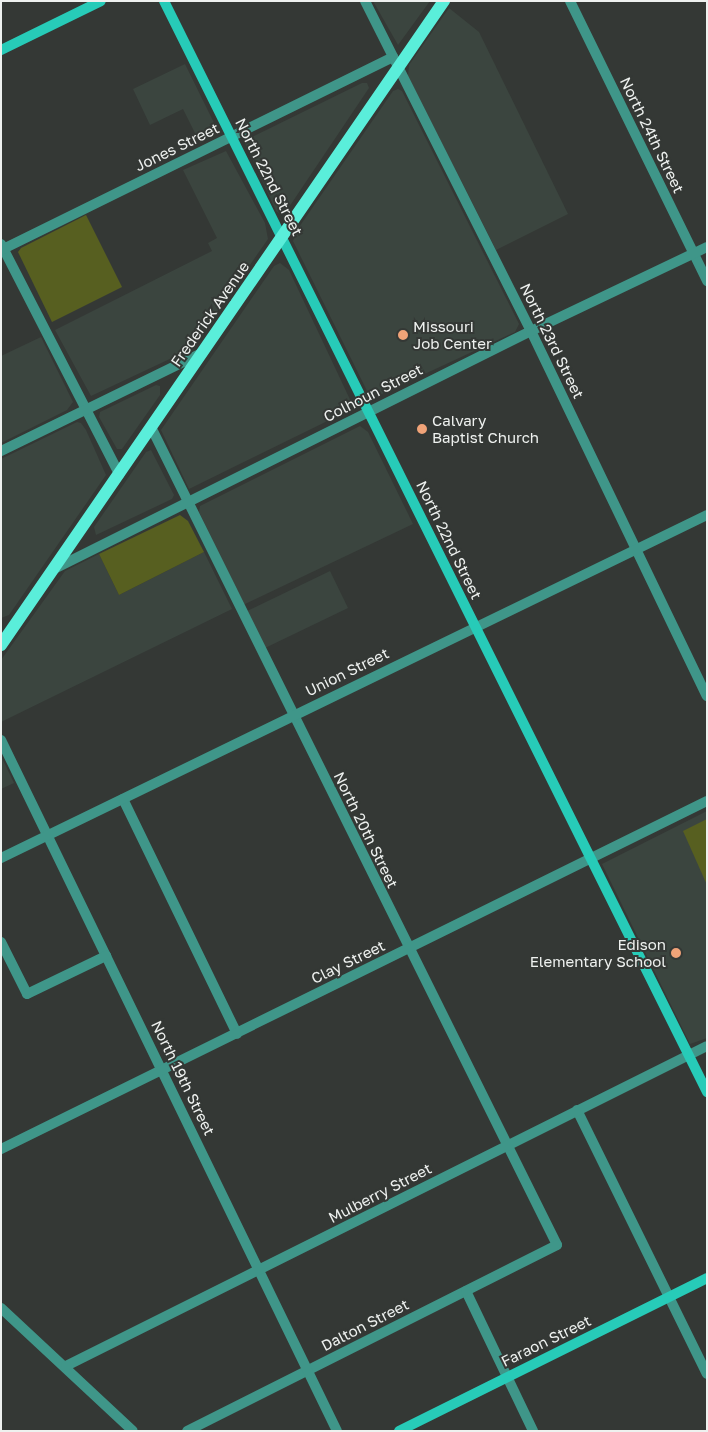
<!DOCTYPE html>
<html>
<head>
<meta charset="utf-8">
<style>
	body { margin:0 }
	#map { position:relative; width:708px; height:1432px; overflow:hidden; background:#343835; font-family:"Golos Text",sans-serif }
	div>[style] { position:absolute }
	.built>* { inset:0; background:#3b453f }
	.green>* { inset:0; background:#575f20 }
	.street>* { height:10px; margin:-5px; padding:0 5px; transform-origin:5px; border-radius:5px; background:#3f9689 }
	.secondary>* { height:10px; margin:-5px; padding:0 5px; transform-origin:5px; border-radius:5px; background:#27cbb8 }
	.primary>* { height:12px; margin:-6px; padding:0 6px; transform-origin:6px; border-radius:6px; background:#5aeeda }
	.dots>* { width:14px; height:14px; translate:-50% -50%; box-sizing:border-box; border:2px solid #343835; border-radius:50% }
	span { translate:-50% -50%; white-space:nowrap; text-align:center; line-height:1.15; -webkit-text-stroke:4px #343835; paint-order:stroke }
	.street-label { font-size:15px; color:#eef1ef }
	.poi-label { font-size:15px; color:#eef1ef }
	.left { translate:0 -50%; text-align:left }
	.right { translate:-100% -50%; text-align:right }
	.frame { position:absolute; inset:0; border:2px solid #eef1ef; pointer-events:none }
</style>
</head>
<body>
<div id="map">
	<div class="built">
		<div style="clip-path:polygon(373px 1px,430px 1px,398px 45px)"></div>
		<div style="clip-path:polygon(449px 8px,479px 32px,568px 214px,496px 250px,408px 76px,409px 65px)"></div>
		<div style="clip-path:polygon(185px 64px,217px 129px,215px 136px,200px 143px,183px 109px,150px 125px,133px 89px)"></div>
		<div style="clip-path:polygon(362px 83px,367px 83px,369px 88px,285px 213px,280px 214px,276px 211px,244px 141px)"></div>
		<div style="clip-path:polygon(398px 89px,402px 91px,519px 324px,515px 332px,371px 399px,293px 241px,297px 230px,393px 91px)"></div>
		<div style="clip-path:polygon(226px 151px,265px 223px,268px 239px,191px 349px,91px 396px,55px 330px,212px 251px,208px 243px,217px 238px,183px 170px)"></div>
		<div style="clip-path:polygon(280px 263px,289px 270px,354px 408px,189px 489px,161px 430px,274px 266px)"></div>
		<div style="clip-path:polygon(41px 337px,73px 402px,67px 410px,1px 443px,1px 356px)"></div>
		<div style="clip-path:polygon(156px 385px,160px 386px,160px 395px,122px 449px,117px 449px,99px 417px,100px 412px)"></div>
		<div style="clip-path:polygon(77px 422px,81px 423px,86px 430px,106px 475px,9px 615px,1px 618px,1px 459px)"></div>
		<div style="clip-path:polygon(360px 426px,368px 432px,413px 524px,243px 605px,199px 512px,200px 506px)"></div>
		<div style="clip-path:polygon(151px 450px,174px 495px,172px 499px,96px 535px,94px 527px,146px 452px)"></div>
		<div style="clip-path:polygon(204px 552px,232px 609px,1px 722px,1px 660px,65px 571px,99px 554px,119px 595px)"></div>
		<div style="clip-path:polygon(330px 571px,348px 608px,265px 648px,247px 611px)"></div>
		<div style="clip-path:polygon(1px 756px,14px 783px,1px 789px)"></div>
		<div style="clip-path:polygon(707px 811px,707px 1038px,690px 1044px,602px 864px)"></div>
	</div>
	<div class="green">
		<div style="clip-path:polygon(86px 215px,122px 287px,52px 322px,18px 252px,21px 248px)"></div>
		<div style="clip-path:polygon(180px 515px,188px 521px,204px 552px,119px 595px,99px 554px)"></div>
		<div style="clip-path:polygon(707px 819px,707px 885px,683px 831px)"></div>
	</div>
	<div class="street">
		<div style="left:365px;top:1px;width:369px;rotate:63.3deg"></div>
		<div style="left:531px;top:331px;width:405px;rotate:64.3deg"></div>
		<div style="left:570px;top:1px;width:312px;rotate:63.9deg"></div>
		<div style="left:1px;top:244px;width:259px;rotate:62.8deg"></div>
		<div style="left:1px;top:250px;width:437px;rotate:-26.2deg"></div>
		<div style="left:151px;top:427px;width:913px;rotate:63.6deg"></div>
		<div style="left:557px;top:1245px;width:414px;rotate:153.3deg"></div>
		<div style="left:1px;top:451px;width:224px;rotate:-26deg"></div>
		<div style="left:54px;top:569px;width:533px;rotate:-26.52deg"></div>
		<div style="left:531px;top:331px;width:195px;rotate:-25.5deg"></div>
		<div style="left:1px;top:740px;width:768px;rotate:64.07deg"></div>
		<div style="left:123px;top:799px;width:261px;rotate:64.1deg"></div>
		<div style="left:1px;top:858px;width:785px;rotate:-25.91deg"></div>
		<div style="left:1px;top:942px;width:58px;rotate:63.4deg"></div>
		<div style="left:27px;top:994px;width:88px;rotate:-25.7deg"></div>
		<div style="left:577px;top:1110px;width:294px;rotate:63.8deg"></div>
		<div style="left:1px;top:1149px;width:787px;rotate:-26.24deg"></div>
		<div style="left:466px;top:1291px;width:155px;rotate:64.4deg"></div>
		<div style="left:1px;top:1308px;width:180px;rotate:43deg"></div>
		<div style="left:66px;top:1366px;width:716px;rotate:-26.53deg"></div>
	</div>
	<div class="secondary">
		<div style="left:164px;top:1px;width:1219px;rotate:63.54deg"></div>
		<div style="left:1px;top:50px;width:111px;rotate:-26.1deg"></div>
		<div style="left:399px;top:1431px;width:344px;rotate:-26.4deg"></div>
	</div>
	<div class="primary">
		<div style="left:1px;top:645px;width:782px;rotate:-55.48deg"></div>
	</div>
	<div class="dots">
		<div style="left:403px;top:335px;background:#f0a378"></div>
		<div style="left:422px;top:429px;background:#f0a378"></div>
		<div style="left:676px;top:953px;background:#f0a378"></div>
	</div>
	<div class="street-label">
		<span style="left:652px;top:135px;rotate:64deg">North 24th Street</span>
		<span style="left:177px;top:147px;rotate:-26deg">Jones Street</span>
		<span style="left:269px;top:177px;rotate:63deg">North 22nd Street</span>
		<span style="left:210px;top:314px;rotate:-55deg">Frederick Avenue</span>
		<span style="left:552px;top:341px;rotate:64deg">North 23rd Street</span>
		<span style="left:373px;top:393px;rotate:-27deg">Colhoun Street</span>
		<span style="left:449px;top:540px;rotate:64deg">North 22nd Street</span>
		<span style="left:347px;top:672px;rotate:-26deg">Union Street</span>
		<span style="left:366px;top:830px;rotate:64deg">North 20th Street</span>
		<span style="left:348px;top:962px;rotate:-26deg">Clay Street</span>
		<span style="left:183px;top:1078px;rotate:64deg">North 19th Street</span>
		<span style="left:380px;top:1193px;rotate:-27deg">Mulberry Street</span>
		<span style="left:365px;top:1325px;rotate:-27deg">Dalton Street</span>
		<span style="left:546px;top:1341px;rotate:-26deg">Faraon Street</span>
	</div>
	<div class="poi-label">
		<span class="left" style="left:413px;top:335px">Missouri<br>Job Center</span>
		<span class="left" style="left:432px;top:429px">Calvary<br>Baptist Church</span>
		<span class="right" style="left:666px;top:953px">Edison<br>Elementary School</span>
	</div>
	<div class="frame"></div>
</div>
</body>
</html>
